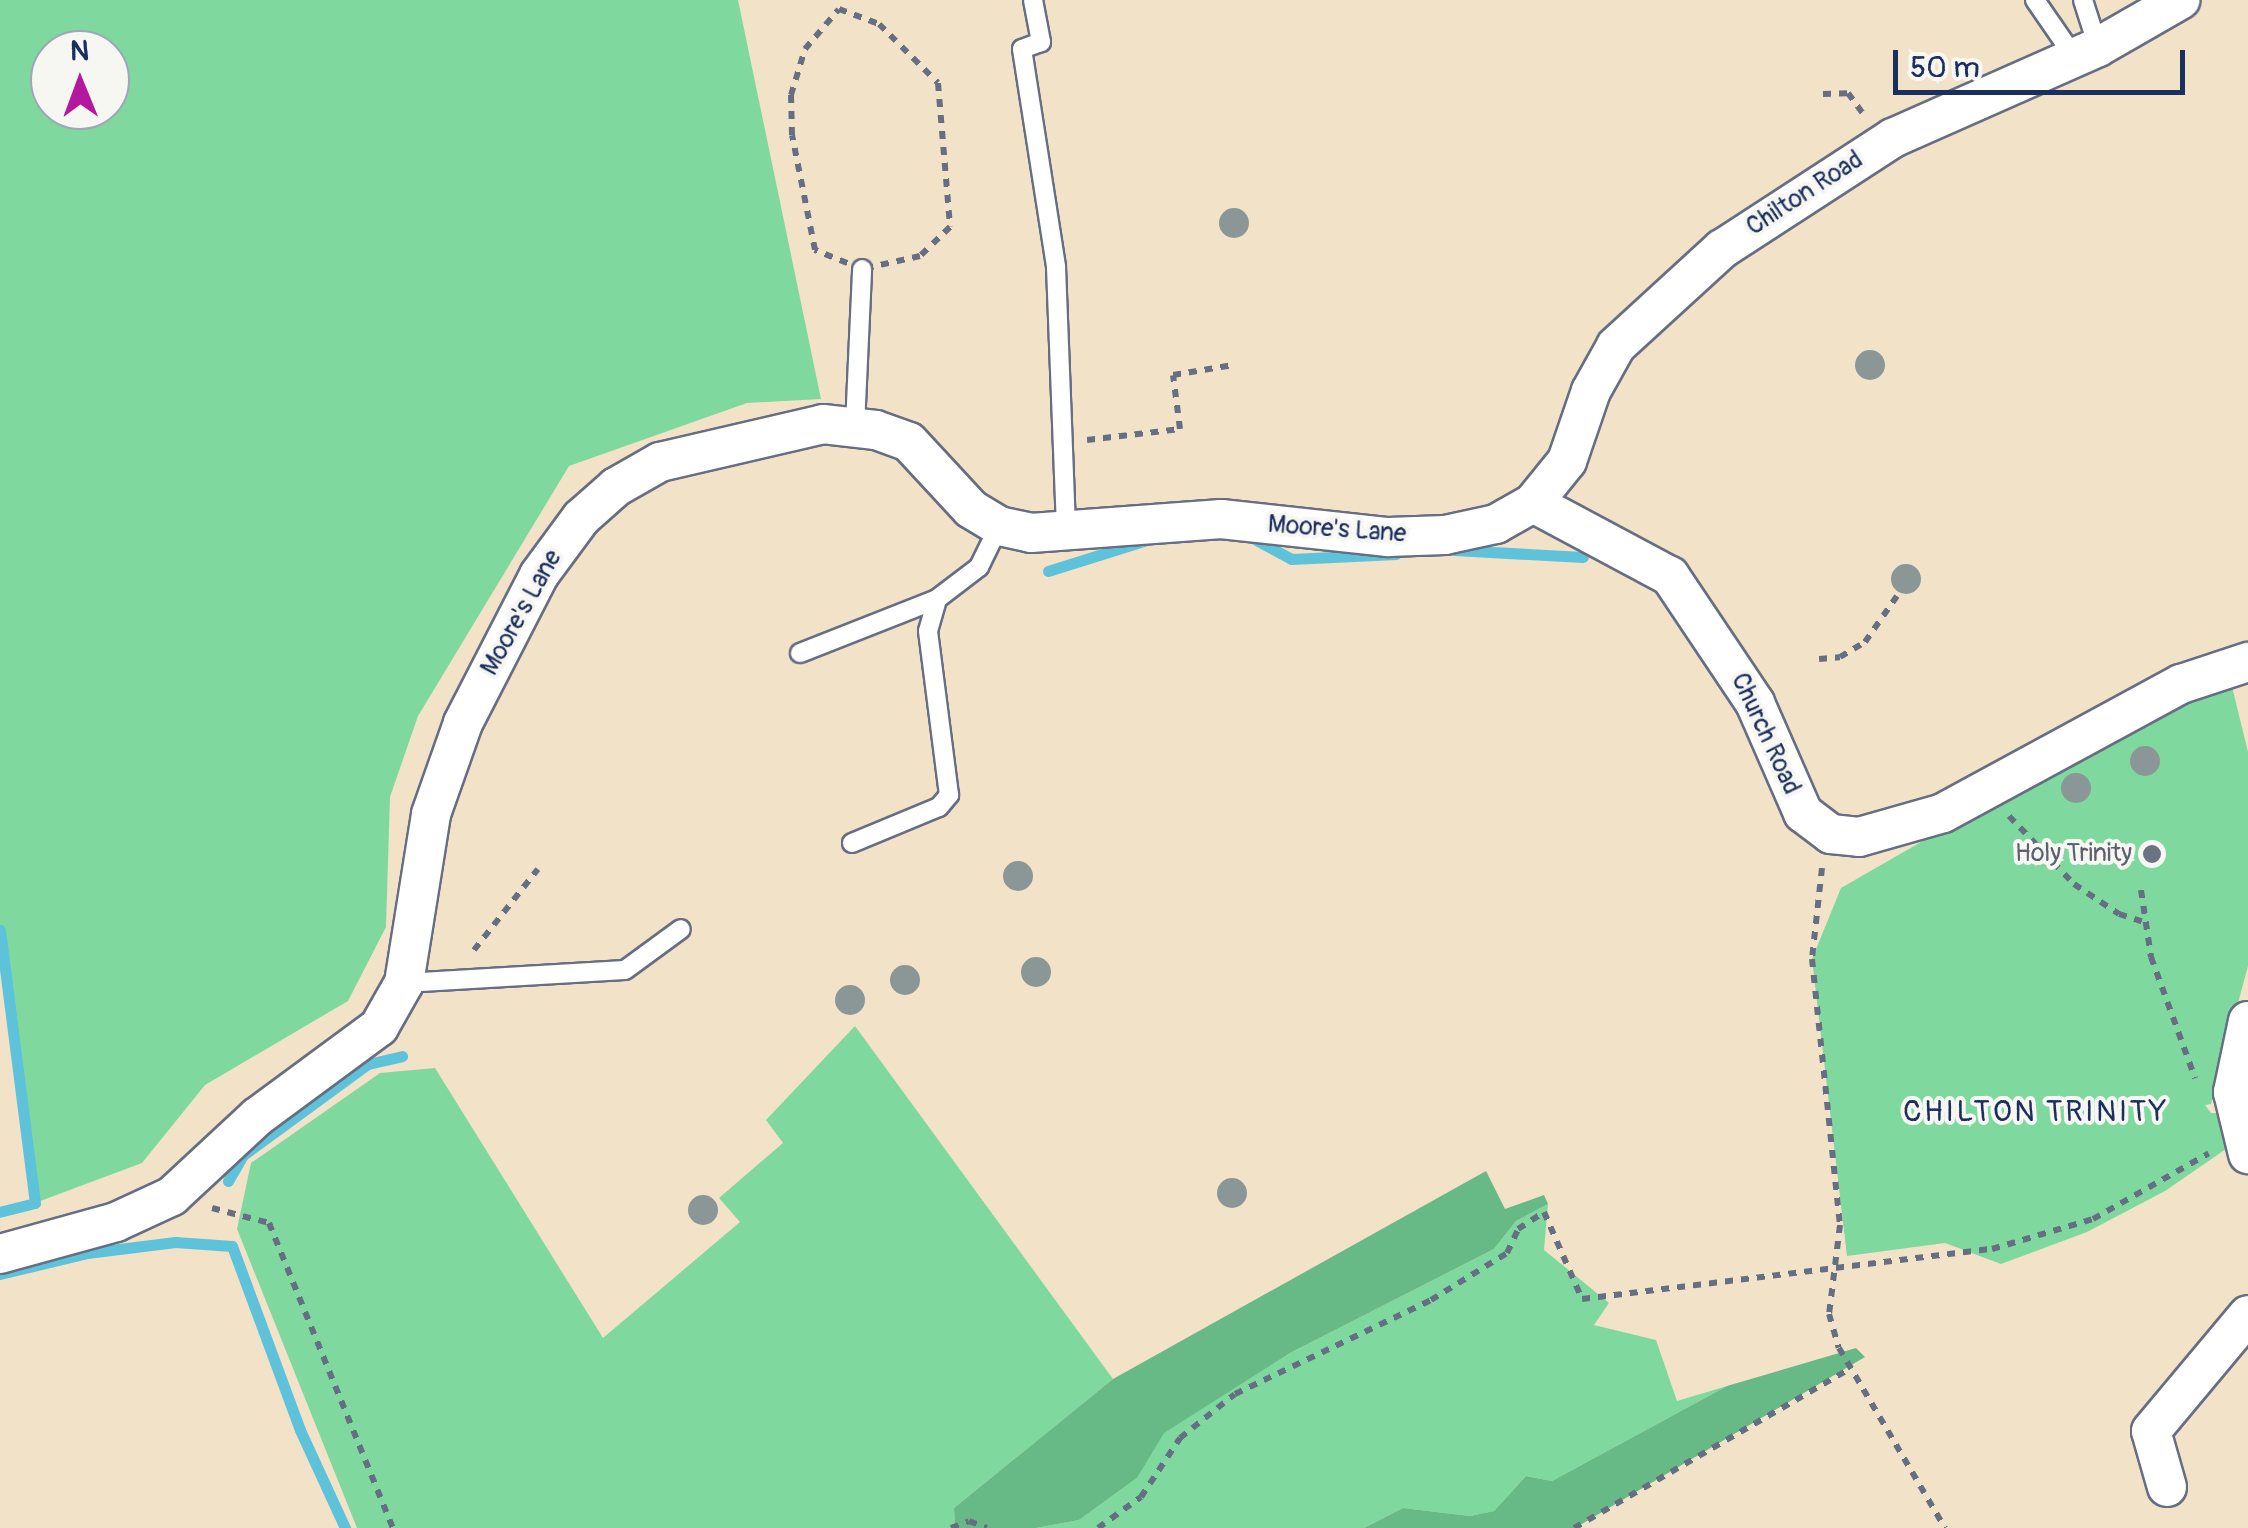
<!DOCTYPE html>
<html>
<head>
<meta charset="utf-8">
<style>
	body { margin:0 }
	#map { position:relative; width:2248px; height:1528px; overflow:hidden; background:#f2e2c8; font-family:Pangolin,sans-serif }
	div>[style] { position:absolute }
	.green>* { inset:0; background:#7fd99f }
	.forest>* { inset:0; background:#67b986 }
	.stream>* { height:11px; margin:-5.5px; padding:0 5.5px; transform-origin:5.5px; border-radius:5.5px; background:#5dc2da }
	.path>* { height:6px; margin-top:-3px; transform-origin:0; background:repeating-linear-gradient(90deg,#666e83 0 8px,transparent 0 16px) }
	.roads { filter:drop-shadow(2px 0 #666e83) drop-shadow(-2px 0 #666e83) drop-shadow(0 2px #666e83) drop-shadow(0 -2px #666e83) }
	.lane>* { height:18px; margin:-9px; padding:0 9px; transform-origin:9px; border-radius:9px; background:#fff }
	.street>* { height:38px; margin:-19px; padding:0 19px; transform-origin:19px; border-radius:19px; background:#fff }
	.trees>* { width:30px; height:30px; margin:-15px; border-radius:50%; background:#8a9796 }
	.dots>* { width:28px; height:28px; translate:-50% -50%; box-sizing:border-box; border:5px solid #f6f6f2; border-radius:50% }
	span { translate:-50% -50%; white-space:nowrap; text-align:center; line-height:1.15; -webkit-text-stroke:8px #f6f6f2; paint-order:stroke }
	.street-label { font-size:25px; color:#1b2f5e }
	.worship-label { font-size:25px; color:#5b616d }
	.right { translate:-100% -50%; text-align:right }
	.quarter-label { font-size:30px; color:#1b2f5e; letter-spacing:2.5px }
	.north { position:absolute; left:30px; top:30px; width:100px; height:100px; box-sizing:border-box; background:#f6f6f2; border:2px solid #9ea6b7; border-radius:50%; rotate:359deg; font-size:28px; font-weight:700; line-height:40px; text-align:center; color:#1b2f5e }
	.north::after { content:''; display:block; margin:auto; width:35px; height:45px; background:#b5179e; clip-path:polygon(50% 0,100% 100%,50% 72%,0 100%) }
	.scale { position:absolute; left:1893px; top:50px; width:292px; height:45px; box-sizing:border-box; border:5px solid #1b2f5e; border-top:0; padding-left:12px; font-size:30px; line-height:35px; white-space:nowrap; color:#1b2f5e; -webkit-text-stroke:8px #f6f6f2; paint-order:stroke }
</style>
</head>
<body>
<div id="map">
	<div class="green">
		<div style="clip-path:polygon(evenodd,0 0,738px 0,821px 399px,747px 403px,569px 466px,418px 716px,390px 797px,386px 927px,348px 1001px,205px 1085px,142px 1163px,35px 1203px,0 930px,0 0,50px 50px,110px 50px,110px 110px,50px 110px,50px 50px)"></div>
		<div style="clip-path:polygon(2227px 666px,2248px 752px,2248px 966px,2211px 1104px,2205px 1105px,2211px 1113px,2234px 1114px,2242px 1138px,2165px 1191px,2087px 1232px,2001px 1264px,1945px 1243px,1847px 1256px,1812px 959px,1841px 888px)"></div>
		<div style="clip-path:polygon(855px 1026px,1113px 1379px,954px 1508px,955px 1528px,357px 1528px,237px 1229px,251px 1163px,380px 1073px,435px 1068px,603px 1338px,740px 1222px,719px 1198px,783px 1143px,766px 1120px)"></div>
		<div style="clip-path:polygon(1548px 1204px,1544px 1250px,1609px 1303px,1594px 1325px,1656px 1340px,1677px 1401px,1727px 1386px,1552px 1481px,1526px 1476px,1494px 1511px,1470px 1516px,1403px 1508px,1364px 1528px,1036px 1528px,1079px 1520px,1137px 1478px,1163px 1433px,1290px 1353px,1494px 1249px,1516px 1221px)"></div>
	</div>
	<div class="forest">
		<div style="clip-path:polygon(1486px 1171px,1505px 1209px,1544px 1195px,1548px 1204px,1516px 1221px,1494px 1249px,1290px 1353px,1164px 1433px,1137px 1478px,1079px 1520px,1036px 1528px,955px 1528px,954px 1508px,1113px 1379px)"></div>
		<div style="clip-path:polygon(1856px 1348px,1865px 1357px,1575px 1528px,1364px 1528px,1403px 1508px,1470px 1516px,1494px 1511px,1526px 1476px,1552px 1481px,1727px 1386px)"></div>
	</div>
	<div class="stream">
		<div style="left:1256px;top:540px;width:40px;rotate:28deg"></div>
		<div style="left:1291px;top:559px;width:105px;rotate:-2.7deg"></div>
		<div style="left:1454px;top:550px;width:129px;rotate:3.1deg"></div>
		<div style="left:1048px;top:571px;width:101px;rotate:-17.4deg"></div>
		<div style="left:0;top:930px;width:275px;rotate:82.7deg"></div>
		<div style="left:35px;top:1203px;width:36px;rotate:166deg"></div>
		<div style="left:228px;top:1181px;width:30px;rotate:-60deg"></div>
		<div style="left:243px;top:1155px;width:155px;rotate:-36.1deg"></div>
		<div style="left:368px;top:1064px;width:35px;rotate:-13deg"></div>
		<div style="left:0;top:1274px;width:89px;rotate:-13.6deg"></div>
		<div style="left:87px;top:1253px;width:89px;rotate:-7.1deg"></div>
		<div style="left:175px;top:1242px;width:57px;rotate:4deg"></div>
		<div style="left:232px;top:1246px;width:196px;rotate:69.7deg"></div>
		<div style="left:300px;top:1430px;width:108px;rotate:65.3deg"></div>
	</div>
	<div class="path">
		<div style="left:839px;top:9px;width:43px;rotate:20.6deg"></div>
		<div style="left:879px;top:24px;width:83px;rotate:45deg"></div>
		<div style="left:938px;top:83px;width:144px;rotate:85.2deg"></div>
		<div style="left:950px;top:227px;width:42px;rotate:136deg"></div>
		<div style="left:920px;top:256px;width:59px;rotate:167.4deg"></div>
		<div style="left:862px;top:269px;width:51px;rotate:-158deg"></div>
		<div style="left:815px;top:250px;width:117px;rotate:-101.3deg"></div>
		<div style="left:792px;top:135px;width:40px;rotate:-91.4deg"></div>
		<div style="left:791px;top:95px;width:48px;rotate:-73.1deg"></div>
		<div style="left:805px;top:49px;width:52px;rotate:-49.6deg"></div>
		<div style="left:1823px;top:94px;width:25px;rotate:-2deg"></div>
		<div style="left:1848px;top:93px;width:29px;rotate:54deg"></div>
		<div style="left:1087px;top:440px;width:94px;rotate:-6.7deg"></div>
		<div style="left:1180px;top:429px;width:54px;rotate:-97.4deg"></div>
		<div style="left:1173px;top:375px;width:61px;rotate:-9.5deg"></div>
		<div style="left:1819px;top:659px;width:21px;rotate:-5deg"></div>
		<div style="left:1840px;top:657px;width:29px;rotate:-31deg"></div>
		<div style="left:1865px;top:642px;width:56px;rotate:-55.2deg"></div>
		<div style="left:2009px;top:816px;width:94px;rotate:46.3deg"></div>
		<div style="left:2074px;top:884px;width:54px;rotate:33.7deg"></div>
		<div style="left:2119px;top:914px;width:29px;rotate:18deg"></div>
		<div style="left:1822px;top:868px;width:92px;rotate:96.3deg"></div>
		<div style="left:1812px;top:959px;width:267px;rotate:84deg"></div>
		<div style="left:1840px;top:1225px;width:90px;rotate:97deg"></div>
		<div style="left:1829px;top:1314px;width:35px;rotate:74deg"></div>
		<div style="left:1839px;top:1348px;width:209px;rotate:59.5deg"></div>
		<div style="left:2141px;top:890px;width:68px;rotate:81.5deg"></div>
		<div style="left:2151px;top:957px;width:129px;rotate:70deg"></div>
		<div style="left:474px;top:950px;width:103px;rotate:-51.7deg"></div>
		<div style="left:212px;top:1208px;width:59px;rotate:14.7deg"></div>
		<div style="left:269px;top:1223px;width:329px;rotate:67.9deg"></div>
		<div style="left:951px;top:1528px;width:19px;rotate:-21deg"></div>
		<div style="left:969px;top:1521px;width:19px;rotate:21deg"></div>
		<div style="left:1098px;top:1528px;width:53px;rotate:-35.8deg"></div>
		<div style="left:1141px;top:1497px;width:71px;rotate:-56.5deg"></div>
		<div style="left:1180px;top:1438px;width:70px;rotate:-38.7deg"></div>
		<div style="left:1235px;top:1394px;width:217px;rotate:-25.6deg"></div>
		<div style="left:1431px;top:1300px;width:89px;rotate:-31.7deg"></div>
		<div style="left:1507px;top:1253px;width:26px;rotate:-65deg"></div>
		<div style="left:1518px;top:1229px;width:31px;rotate:-33deg"></div>
		<div style="left:1544px;top:1212px;width:95px;rotate:66.4deg"></div>
		<div style="left:1582px;top:1299px;width:413px;rotate:-7deg"></div>
		<div style="left:1992px;top:1249px;width:105px;rotate:-16.5deg"></div>
		<div style="left:2093px;top:1219px;width:133px;rotate:-29.6deg"></div>
		<div style="left:1574px;top:1528px;width:320px;rotate:-30deg"></div>
	</div>
	<div class="roads">
		<div class="lane">
			<div style="left:1033px;top:0;width:43px;rotate:79.2deg"></div>
			<div style="left:1041px;top:42px;width:20px;rotate:160deg"></div>
			<div style="left:1022px;top:49px;width:221px;rotate:81.1deg"></div>
			<div style="left:1056px;top:267px;width:264px;rotate:87.8deg"></div>
			<div style="left:2035px;top:0;width:70px;rotate:55.4deg"></div>
			<div style="left:2083px;top:0;width:49px;rotate:72.3deg"></div>
			<div style="left:855px;top:426px;width:157px;rotate:-87.4deg"></div>
			<div style="left:800px;top:653px;width:147px;rotate:-21.5deg"></div>
			<div style="left:852px;top:843px;width:94px;rotate:-22.5deg"></div>
			<div style="left:939px;top:807px;width:16px;rotate:-50deg"></div>
			<div style="left:949px;top:795px;width:165px;rotate:-97.3deg"></div>
			<div style="left:928px;top:631px;width:33px;rotate:-74deg"></div>
			<div style="left:937px;top:599px;width:53px;rotate:-37.3deg"></div>
			<div style="left:979px;top:567px;width:46px;rotate:-64deg"></div>
			<div style="left:404px;top:983px;width:221px;rotate:-3.4deg"></div>
			<div style="left:625px;top:970px;width:69px;rotate:-36.2deg"></div>
		</div>
		<div class="street">
			<div style="left:1533px;top:503px;width:155px;rotate:28.1deg"></div>
			<div style="left:1670px;top:576px;width:153px;rotate:56.2deg"></div>
			<div style="left:1755px;top:703px;width:120px;rotate:66.4deg"></div>
			<div style="left:1803px;top:813px;width:35px;rotate:37deg"></div>
			<div style="left:1831px;top:834px;width:28px;rotate:6deg"></div>
			<div style="left:1859px;top:837px;width:87px;rotate:-15.9deg"></div>
			<div style="left:1943px;top:813px;width:271px;rotate:-28.5deg"></div>
			<div style="left:2181px;top:684px;width:71px;rotate:-18.2deg"></div>
			<div style="left:2248px;top:1021px;width:73px;rotate:101.9deg"></div>
			<div style="left:2233px;top:1092px;width:64px;rotate:76.4deg"></div>
			<div style="left:0;top:1254px;width:120px;rotate:-15.4deg"></div>
			<div style="left:116px;top:1222px;width:62px;rotate:-24.9deg"></div>
			<div style="left:172px;top:1196px;width:116px;rotate:-42.9deg"></div>
			<div style="left:257px;top:1117px;width:152px;rotate:-36.4deg"></div>
			<div style="left:379px;top:1027px;width:51px;rotate:-60.4deg"></div>
			<div style="left:404px;top:983px;width:171px;rotate:-80.9deg"></div>
			<div style="left:431px;top:814px;width:96px;rotate:-70.6deg"></div>
			<div style="left:463px;top:723px;width:166px;rotate:-62.8deg"></div>
			<div style="left:539px;top:575px;width:71px;rotate:-53.6deg"></div>
			<div style="left:581px;top:518px;width:47px;rotate:-41.5deg"></div>
			<div style="left:616px;top:487px;width:51px;rotate:-29.6deg"></div>
			<div style="left:660px;top:462px;width:167px;rotate:-13.1deg"></div>
			<div style="left:823px;top:424px;width:53px;rotate:6.5deg"></div>
			<div style="left:876px;top:430px;width:35px;rotate:20deg"></div>
			<div style="left:909px;top:442px;width:91px;rotate:47.2deg"></div>
			<div style="left:971px;top:509px;width:33px;rotate:31deg"></div>
			<div style="left:999px;top:526px;width:33px;rotate:12deg"></div>
			<div style="left:1031px;top:533px;width:191px;rotate:-4.2deg"></div>
			<div style="left:1221px;top:519px;width:168px;rotate:6.2deg"></div>
			<div style="left:1388px;top:537px;width:57px;rotate:-2deg"></div>
			<div style="left:1445px;top:535px;width:52px;rotate:-12.2deg"></div>
			<div style="left:1496px;top:524px;width:43px;rotate:-29.6deg"></div>
			<div style="left:1533px;top:503px;width:54px;rotate:-51deg"></div>
			<div style="left:1567px;top:461px;width:74px;rotate:-71.1deg"></div>
			<div style="left:1591px;top:391px;width:51px;rotate:-60.9deg"></div>
			<div style="left:1616px;top:346px;width:144px;rotate:-42.5deg"></div>
			<div style="left:1722px;top:249px;width:204px;rotate:-33deg"></div>
			<div style="left:1893px;top:138px;width:224px;rotate:-23.9deg"></div>
			<div style="left:2098px;top:47px;width:95px;rotate:-29.8deg"></div>
			<div style="left:2167px;top:1487px;width:58px;rotate:-105.9deg"></div>
			<div style="left:2151px;top:1431px;width:151px;rotate:-50.1deg"></div>
		</div>
	</div>
	<div class="trees">
		<div style="left:1234px;top:223px"></div>
		<div style="left:1870px;top:365px"></div>
		<div style="left:1906px;top:579px"></div>
		<div style="left:2145px;top:761px"></div>
		<div style="left:2076px;top:788px"></div>
		<div style="left:1018px;top:876px"></div>
		<div style="left:1036px;top:972px"></div>
		<div style="left:905px;top:980px"></div>
		<div style="left:850px;top:1000px"></div>
		<div style="left:1232px;top:1193px"></div>
		<div style="left:703px;top:1210px"></div>
	</div>
	<div class="dots">
		<div style="left:2152px;top:854px;background:#6b7280"></div>
	</div>
	<div class="street-label">
		<span style="left:1805px;top:194px;rotate:-33deg">Chilton Road</span>
		<span style="left:1337px;top:530px;rotate:4deg">Moore's Lane</span>
		<span style="left:522px;top:613px;rotate:-61deg">Moore's Lane</span>
		<span style="left:1765px;top:734px;rotate:65deg">Church Road</span>
	</div>
	<div class="worship-label">
		<span class="right" style="left:2132px;top:854px">Holy Trinity</span>
	</div>
	<div class="quarter-label">
		<span style="left:2036px;top:1112px">CHILTON TRINITY</span>
	</div>
	<div class="north">N</div>
	<div class="scale">50 m</div>
</div>
</body>
</html>
